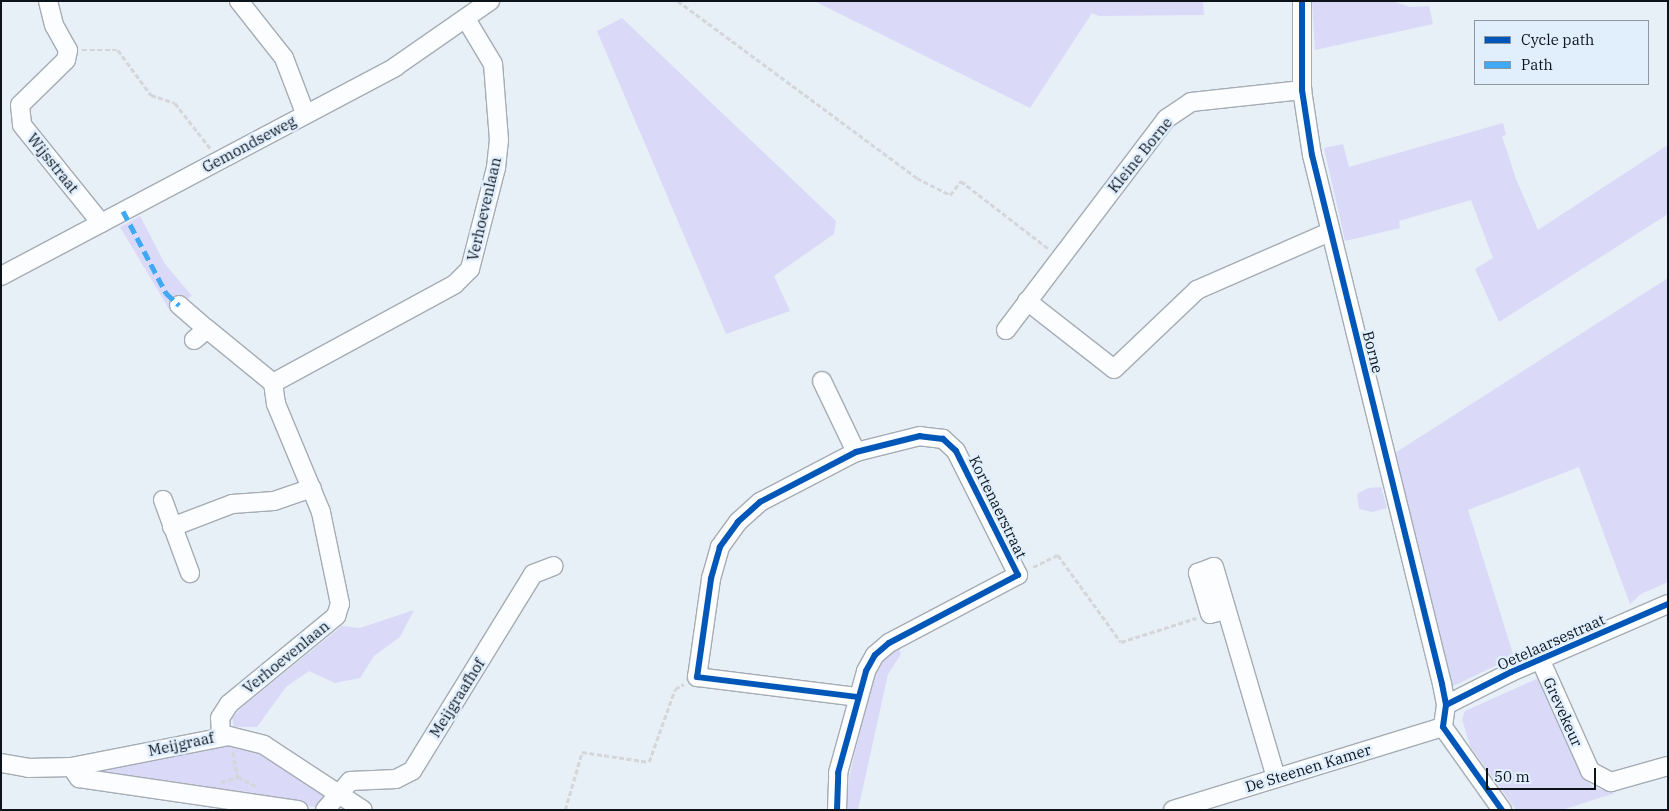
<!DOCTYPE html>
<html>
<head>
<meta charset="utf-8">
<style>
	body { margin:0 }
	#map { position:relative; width:1669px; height:811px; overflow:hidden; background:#e7eff7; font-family:"IBM Plex Serif",serif }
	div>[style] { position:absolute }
	.green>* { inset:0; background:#dadaf8 }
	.path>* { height:2.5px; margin-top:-1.25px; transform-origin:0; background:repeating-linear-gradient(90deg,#d4d6d9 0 5px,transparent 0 7.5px) }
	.roads { filter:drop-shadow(1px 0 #a5acb4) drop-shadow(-1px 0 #a5acb4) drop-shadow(0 1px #a5acb4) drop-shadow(0 -1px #a5acb4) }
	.street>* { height:18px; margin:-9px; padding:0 9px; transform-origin:9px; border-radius:9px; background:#fbfdfe }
	.quiet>* { height:5px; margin-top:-2.5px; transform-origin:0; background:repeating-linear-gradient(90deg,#3fa9f5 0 10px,transparent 0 15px) }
	.cycleway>* { height:6px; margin:-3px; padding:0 3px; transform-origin:3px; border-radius:3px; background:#0057b8 }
	span { translate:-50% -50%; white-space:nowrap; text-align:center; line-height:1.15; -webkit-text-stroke:5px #e1effd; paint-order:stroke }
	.street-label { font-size:15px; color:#0c131b }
	.frame { position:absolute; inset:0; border:2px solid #0c131b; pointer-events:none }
	.legend { position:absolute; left:1474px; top:20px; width:175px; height:65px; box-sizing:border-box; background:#e1effd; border:1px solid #8c97a3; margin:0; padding:6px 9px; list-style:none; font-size:15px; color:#0c131b }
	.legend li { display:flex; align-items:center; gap:10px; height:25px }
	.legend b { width:25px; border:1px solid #8c97a3 }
	.scale { position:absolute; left:1486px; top:768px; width:110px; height:22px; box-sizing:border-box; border:2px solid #0c131b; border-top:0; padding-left:6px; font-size:15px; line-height:18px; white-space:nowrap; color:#0c131b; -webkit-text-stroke:4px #e1effd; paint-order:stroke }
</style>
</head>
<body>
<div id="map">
	<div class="green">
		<div style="clip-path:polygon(814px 1px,1203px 1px,1204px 15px,1099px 16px,1092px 13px,1030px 108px)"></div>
		<div style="clip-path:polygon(1312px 1px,1392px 1px,1410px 7px,1429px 6px,1433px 24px,1315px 50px)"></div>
		<div style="clip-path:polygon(622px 18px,836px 221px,834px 234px,774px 276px,790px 311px,726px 334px,597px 31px)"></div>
		<div style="clip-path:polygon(1503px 123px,1506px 135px,1502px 136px,1516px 179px,1538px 230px,1668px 145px,1668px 214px,1499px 322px,1475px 269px,1493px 258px,1471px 200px,1399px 221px,1400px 228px,1345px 241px,1324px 148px,1343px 144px,1349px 167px)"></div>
		<div style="clip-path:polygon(140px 216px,165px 264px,192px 296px,169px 309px,120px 227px)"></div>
		<div style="clip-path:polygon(1668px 278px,1668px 582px,1641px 594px,1630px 604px,1579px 467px,1468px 510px,1514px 657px,1451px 687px,1395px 453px)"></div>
		<div style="clip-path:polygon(1381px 487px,1387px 508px,1372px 512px,1359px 509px,1357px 494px,1368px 488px)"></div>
		<div style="clip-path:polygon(414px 610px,400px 637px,374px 656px,360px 678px,335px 683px,309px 671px,286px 687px,257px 727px,234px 727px,232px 718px,242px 707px,342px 626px,360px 628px)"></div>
		<div style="clip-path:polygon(899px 648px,901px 654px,888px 674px,858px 810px,847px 810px,845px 795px,875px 666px,878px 658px)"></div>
		<div style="clip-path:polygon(1541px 677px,1581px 774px,1593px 787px,1615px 793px,1562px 810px,1516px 810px,1470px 746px,1462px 719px,1465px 711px)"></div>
		<div style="clip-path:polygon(224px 743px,262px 752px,323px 795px,324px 801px,316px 807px,226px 795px,91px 771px)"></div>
	</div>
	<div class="path">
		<div style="left:678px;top:1px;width:297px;rotate:36.5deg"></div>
		<div style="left:917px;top:178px;width:37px;rotate:27deg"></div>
		<div style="left:950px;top:195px;width:18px;rotate:-52deg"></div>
		<div style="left:961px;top:181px;width:111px;rotate:37.7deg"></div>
		<div style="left:82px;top:50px;width:36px"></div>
		<div style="left:118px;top:50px;width:56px;rotate:53.7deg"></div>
		<div style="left:151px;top:95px;width:25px;rotate:18deg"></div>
		<div style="left:175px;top:103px;width:58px;rotate:52deg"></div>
		<div style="left:1033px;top:567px;width:28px;rotate:-26deg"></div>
		<div style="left:1058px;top:555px;width:107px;rotate:54.1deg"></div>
		<div style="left:1121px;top:642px;width:79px;rotate:-17.7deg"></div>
		<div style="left:233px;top:752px;width:25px;rotate:79deg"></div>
		<div style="left:238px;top:777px;width:22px;rotate:27deg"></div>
		<div style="left:221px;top:782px;width:18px;rotate:-16deg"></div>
		<div style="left:565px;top:810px;width:60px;rotate:-73.7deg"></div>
		<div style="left:582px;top:752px;width:68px;rotate:8.5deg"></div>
		<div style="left:649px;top:762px;width:77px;rotate:-70.4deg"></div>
		<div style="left:675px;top:689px;width:10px;rotate:-29deg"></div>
	</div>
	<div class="roads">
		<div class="street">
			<div style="left:48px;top:1px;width:25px;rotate:76deg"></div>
			<div style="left:54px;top:25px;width:29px;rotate:61deg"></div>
			<div style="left:68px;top:50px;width:10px;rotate:101deg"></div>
			<div style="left:66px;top:60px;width:64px;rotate:135.6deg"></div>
			<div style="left:20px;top:105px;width:20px;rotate:84deg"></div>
			<div style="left:22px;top:125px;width:126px;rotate:51.1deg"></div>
			<div style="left:239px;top:1px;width:73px;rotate:51.7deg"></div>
			<div style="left:284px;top:58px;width:59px;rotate:69.1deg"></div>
			<div style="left:1302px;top:1px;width:89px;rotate:90deg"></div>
			<div style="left:1302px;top:90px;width:66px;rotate:81.3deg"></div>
			<div style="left:1312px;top:155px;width:545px;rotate:76.19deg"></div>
			<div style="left:1442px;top:684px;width:21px;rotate:79deg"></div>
			<div style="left:1446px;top:705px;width:22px;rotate:98deg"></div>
			<div style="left:1443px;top:727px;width:102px;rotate:54.6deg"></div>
			<div style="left:1px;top:276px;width:446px;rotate:-27.9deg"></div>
			<div style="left:395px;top:67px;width:116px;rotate:-34.8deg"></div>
			<div style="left:1027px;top:301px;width:110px;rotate:38deg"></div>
			<div style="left:1114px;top:369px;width:115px;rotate:-43.6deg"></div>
			<div style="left:1197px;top:290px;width:145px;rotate:-23.6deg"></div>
			<div style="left:179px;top:305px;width:37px;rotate:41deg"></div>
			<div style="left:1006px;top:330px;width:265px;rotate:-52.8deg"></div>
			<div style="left:1166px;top:119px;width:30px;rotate:-34deg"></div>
			<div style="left:1191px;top:102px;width:112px;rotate:-6.2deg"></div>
			<div style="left:194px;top:340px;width:17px;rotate:-40deg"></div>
			<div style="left:207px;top:329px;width:85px;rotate:39.3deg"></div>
			<div style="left:822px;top:381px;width:79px;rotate:64.4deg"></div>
			<div style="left:273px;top:383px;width:207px;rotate:-28.5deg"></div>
			<div style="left:455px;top:284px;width:21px;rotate:-45deg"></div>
			<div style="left:470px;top:269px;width:104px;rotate:-75.6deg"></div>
			<div style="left:496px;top:168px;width:28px;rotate:-84deg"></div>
			<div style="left:499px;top:140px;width:76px;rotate:-94.5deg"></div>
			<div style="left:493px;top:64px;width:52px;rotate:-121deg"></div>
			<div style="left:163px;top:500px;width:78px;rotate:69.7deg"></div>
			<div style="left:172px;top:527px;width:64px;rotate:-21deg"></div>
			<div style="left:232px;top:504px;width:42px;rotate:-4.1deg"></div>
			<div style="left:274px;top:501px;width:40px;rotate:-18.9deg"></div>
			<div style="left:1226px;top:610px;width:16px;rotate:166deg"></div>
			<div style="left:1210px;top:614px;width:43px;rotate:-106.3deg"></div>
			<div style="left:1198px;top:573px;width:17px;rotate:-21deg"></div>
			<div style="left:1214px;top:567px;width:220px;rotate:73.6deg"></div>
			<div style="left:1540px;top:659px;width:123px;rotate:65.9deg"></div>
			<div style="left:1590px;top:771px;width:24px;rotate:28deg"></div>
			<div style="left:1611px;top:782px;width:59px;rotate:-15.7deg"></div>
			<div style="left:1446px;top:705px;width:73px;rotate:-26.9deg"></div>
			<div style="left:1511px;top:672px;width:171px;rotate:-23.4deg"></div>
			<div style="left:221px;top:735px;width:17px;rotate:-93deg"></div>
			<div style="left:220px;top:718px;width:17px;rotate:-57deg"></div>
			<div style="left:229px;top:704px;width:139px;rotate:-39.4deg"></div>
			<div style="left:336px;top:616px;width:13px;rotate:-72deg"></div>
			<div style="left:340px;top:604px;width:94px;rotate:-101.7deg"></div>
			<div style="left:321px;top:512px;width:117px;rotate:-112.6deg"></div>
			<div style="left:276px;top:404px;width:21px;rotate:-98deg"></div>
			<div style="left:1px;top:763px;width:27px;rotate:10deg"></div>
			<div style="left:28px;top:768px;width:43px;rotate:-1.3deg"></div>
			<div style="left:71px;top:767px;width:161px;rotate:-11.1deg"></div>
			<div style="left:229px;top:736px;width:36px;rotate:14deg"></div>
			<div style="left:264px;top:745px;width:118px;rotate:33.3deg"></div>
			<div style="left:71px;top:767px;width:14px;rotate:54deg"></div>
			<div style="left:79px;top:778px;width:222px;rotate:8.3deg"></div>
			<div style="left:325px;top:810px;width:38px;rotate:-49deg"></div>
			<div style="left:350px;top:781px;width:46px;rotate:-2.5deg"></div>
			<div style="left:396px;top:779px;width:18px;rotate:-27deg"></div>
			<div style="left:412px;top:771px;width:231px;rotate:-58.4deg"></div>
			<div style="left:533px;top:574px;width:22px;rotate:-21deg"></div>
			<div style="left:837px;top:810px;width:37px;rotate:-88deg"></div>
			<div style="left:838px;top:773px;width:106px;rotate:-74.6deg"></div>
			<div style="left:866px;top:671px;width:18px;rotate:-61deg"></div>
			<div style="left:875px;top:655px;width:18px;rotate:-41deg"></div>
			<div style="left:889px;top:643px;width:146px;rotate:-27.8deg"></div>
			<div style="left:1018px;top:575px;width:139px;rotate:-116.6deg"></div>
			<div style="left:956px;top:451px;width:18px;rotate:-137deg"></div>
			<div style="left:943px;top:439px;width:23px;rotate:-173deg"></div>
			<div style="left:920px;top:436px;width:66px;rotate:166deg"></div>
			<div style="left:856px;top:452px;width:108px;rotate:152.5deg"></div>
			<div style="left:760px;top:502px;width:30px;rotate:138deg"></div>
			<div style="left:738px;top:522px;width:31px;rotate:126deg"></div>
			<div style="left:720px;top:547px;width:33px;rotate:106deg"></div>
			<div style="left:711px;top:579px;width:99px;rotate:98.1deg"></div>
			<div style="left:697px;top:677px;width:162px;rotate:7.1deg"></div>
			<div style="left:1173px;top:810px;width:282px;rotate:-17.1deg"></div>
		</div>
	</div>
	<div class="quiet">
		<div style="left:123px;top:211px;width:93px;rotate:62.3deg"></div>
		<div style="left:166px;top:293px;width:18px;rotate:43deg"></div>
	</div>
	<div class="cycleway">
		<div style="left:1302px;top:1px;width:89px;rotate:90deg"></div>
		<div style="left:1302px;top:90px;width:66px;rotate:81.3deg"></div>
		<div style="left:1312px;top:155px;width:545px;rotate:76.19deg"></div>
		<div style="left:1442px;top:684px;width:21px;rotate:79deg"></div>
		<div style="left:1446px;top:705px;width:22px;rotate:98deg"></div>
		<div style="left:1443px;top:727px;width:102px;rotate:54.6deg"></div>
		<div style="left:1446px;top:705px;width:73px;rotate:-26.9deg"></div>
		<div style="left:1511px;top:672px;width:171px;rotate:-23.4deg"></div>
		<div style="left:837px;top:810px;width:37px;rotate:-88deg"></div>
		<div style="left:838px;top:773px;width:106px;rotate:-74.6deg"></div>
		<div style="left:866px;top:671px;width:18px;rotate:-61deg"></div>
		<div style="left:875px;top:655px;width:18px;rotate:-41deg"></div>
		<div style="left:889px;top:643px;width:146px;rotate:-27.8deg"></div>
		<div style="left:1018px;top:575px;width:139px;rotate:-116.6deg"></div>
		<div style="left:956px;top:451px;width:18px;rotate:-137deg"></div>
		<div style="left:943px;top:439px;width:23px;rotate:-173deg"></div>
		<div style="left:920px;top:436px;width:66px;rotate:166deg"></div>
		<div style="left:856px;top:452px;width:108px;rotate:152.5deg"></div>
		<div style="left:760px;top:502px;width:30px;rotate:138deg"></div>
		<div style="left:738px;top:522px;width:31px;rotate:126deg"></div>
		<div style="left:720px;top:547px;width:33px;rotate:106deg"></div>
		<div style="left:711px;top:579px;width:99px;rotate:98.1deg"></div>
		<div style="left:697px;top:677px;width:162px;rotate:7.1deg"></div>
	</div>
	<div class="street-label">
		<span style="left:249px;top:144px;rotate:-28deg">Gemondseweg</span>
		<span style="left:1140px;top:155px;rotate:-51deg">Kleine Borne</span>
		<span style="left:53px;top:163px;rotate:51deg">Wijsstraat</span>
		<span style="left:484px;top:209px;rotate:-77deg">Verhoevenlaan</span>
		<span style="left:1373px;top:352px;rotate:76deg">Borne</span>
		<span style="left:998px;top:507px;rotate:64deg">Kortenaerstraat</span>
		<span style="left:1551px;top:642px;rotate:-24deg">Oetelaarsestraat</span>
		<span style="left:286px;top:657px;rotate:-39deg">Verhoevenlaan</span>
		<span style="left:457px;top:698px;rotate:-58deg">Meijgraafhof</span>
		<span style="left:1563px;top:712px;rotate:66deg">Grevekeur</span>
		<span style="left:181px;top:744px;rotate:-12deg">Meijgraaf</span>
		<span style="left:1308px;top:768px;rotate:-17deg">De Steenen Kamer</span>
	</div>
	<div class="frame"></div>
	<ul class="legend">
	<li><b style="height:6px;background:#0057b8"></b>Cycle path</li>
	<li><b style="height:6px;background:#3fa9f5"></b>Path</li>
	</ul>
	<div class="scale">50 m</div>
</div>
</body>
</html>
